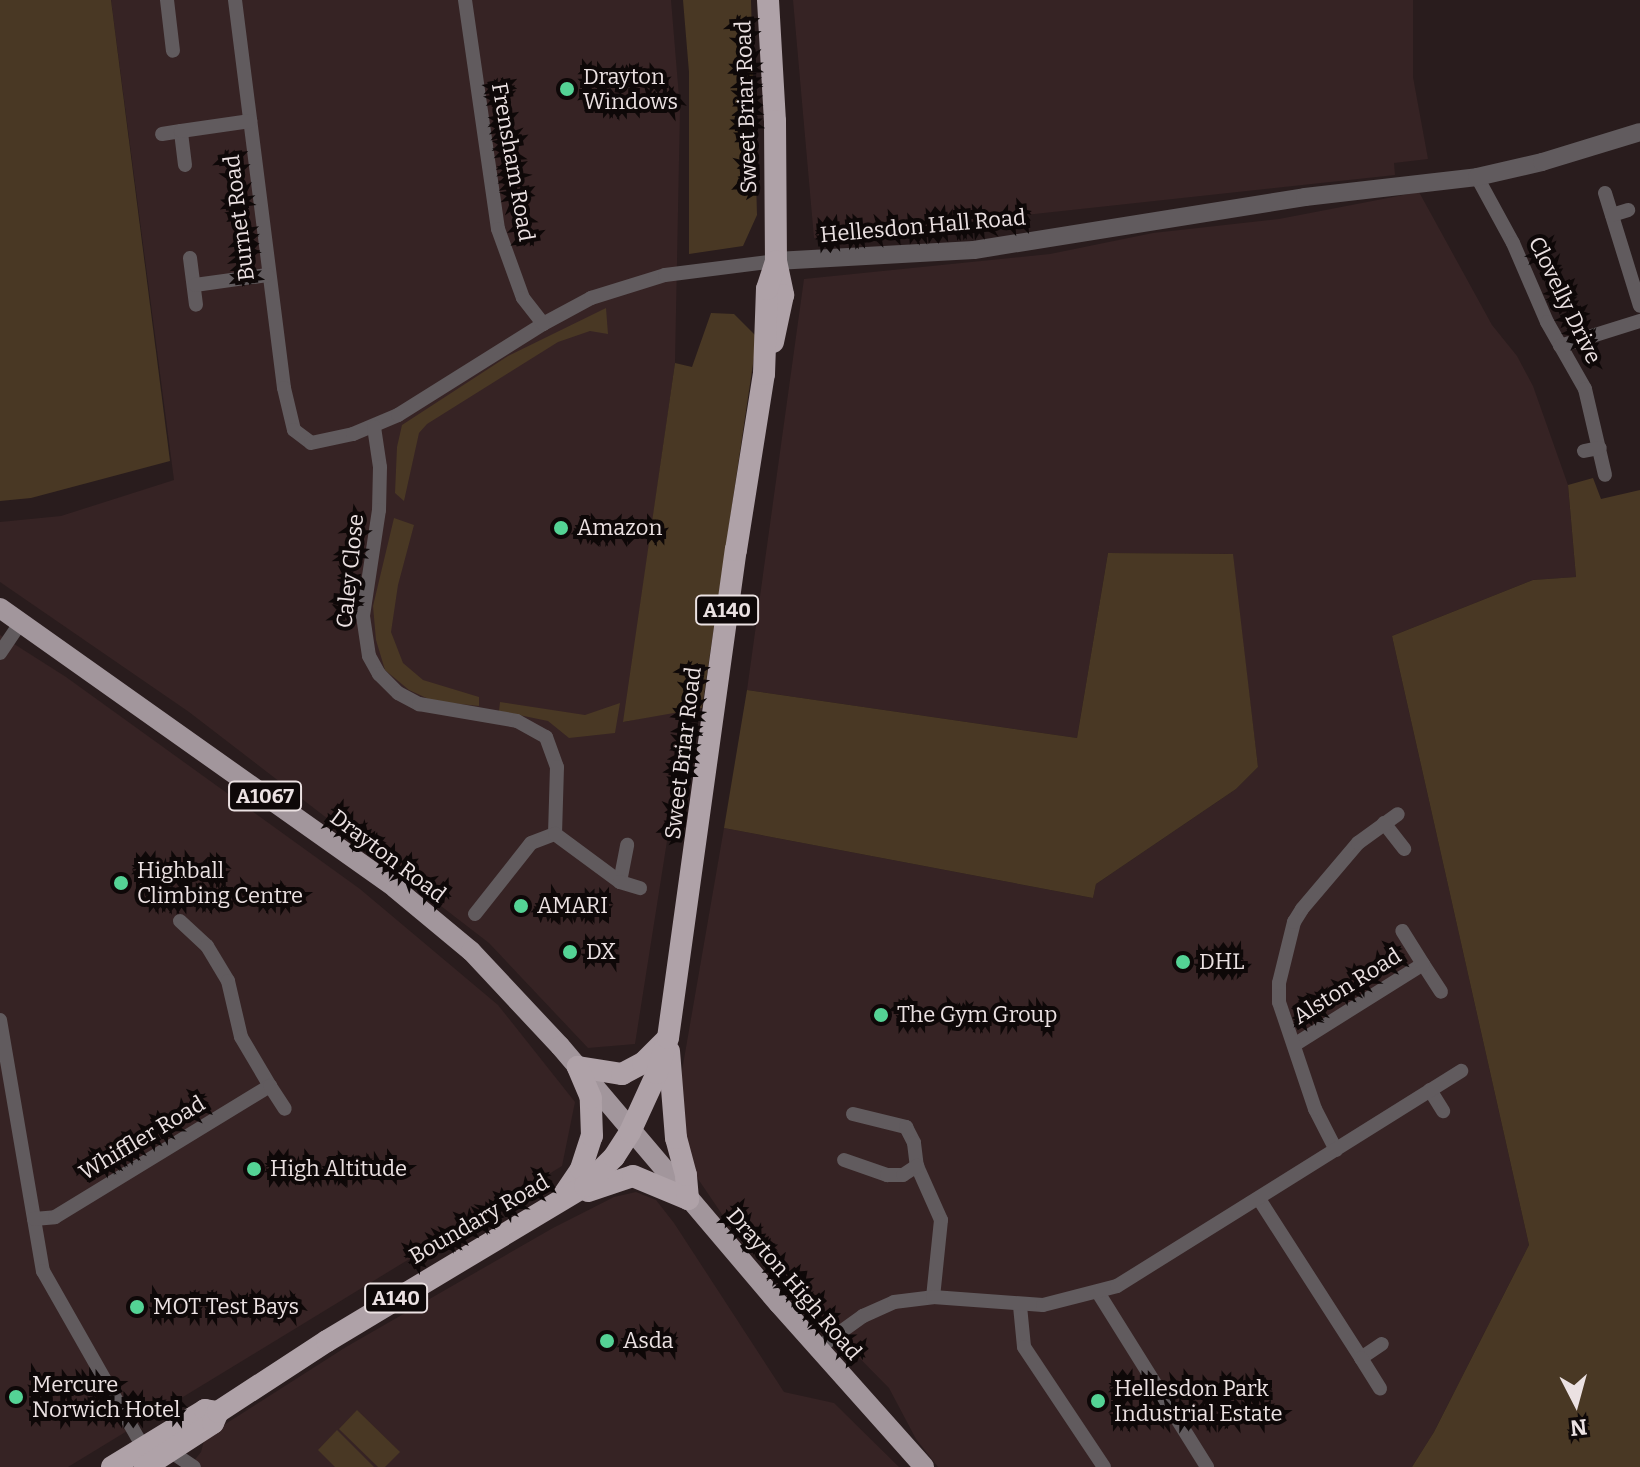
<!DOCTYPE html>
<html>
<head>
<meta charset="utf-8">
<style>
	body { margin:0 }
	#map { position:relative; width:1640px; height:1467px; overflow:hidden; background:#291c1d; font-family:Bitter,serif }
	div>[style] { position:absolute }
	.built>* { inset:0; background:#362324 }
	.green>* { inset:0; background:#493824 }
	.minor>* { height:14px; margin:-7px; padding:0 7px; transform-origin:7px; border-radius:7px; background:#615b5e }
	.tertiary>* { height:18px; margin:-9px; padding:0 9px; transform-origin:9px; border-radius:9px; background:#615b5e }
	.primary>* { height:20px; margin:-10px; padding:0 10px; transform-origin:10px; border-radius:10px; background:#a2969c }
	.trunk>* { height:22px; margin:-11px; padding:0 11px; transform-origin:11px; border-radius:11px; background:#afa2a8 }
	.dots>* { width:22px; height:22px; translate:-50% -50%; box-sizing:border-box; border:4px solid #0e0808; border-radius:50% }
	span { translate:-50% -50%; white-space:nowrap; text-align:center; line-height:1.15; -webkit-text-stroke:8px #0e0808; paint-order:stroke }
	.shield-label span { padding:2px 6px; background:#0e0808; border:2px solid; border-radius:6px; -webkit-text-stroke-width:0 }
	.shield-label { font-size:20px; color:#ebe1e2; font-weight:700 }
	.poi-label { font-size:22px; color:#ebe1e2 }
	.left { translate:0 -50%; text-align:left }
	.street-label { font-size:22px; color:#ebe1e2 }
	.north { position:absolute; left:1536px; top:1363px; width:80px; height:80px; -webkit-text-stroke:6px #0e0808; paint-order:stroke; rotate:174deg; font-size:22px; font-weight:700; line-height:32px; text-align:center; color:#ebe1e2 }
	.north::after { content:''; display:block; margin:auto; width:28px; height:36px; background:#ebe1e2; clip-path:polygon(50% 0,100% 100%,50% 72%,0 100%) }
</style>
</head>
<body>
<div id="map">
	<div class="built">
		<div style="clip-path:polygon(111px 0,671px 0,680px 109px,675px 363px,624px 722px,688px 708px,635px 1044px,588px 1048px,489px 943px,189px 712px,0 582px,0 522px,61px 516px,174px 480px)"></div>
		<div style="clip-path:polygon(793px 0,1413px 0,1413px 77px,1428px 159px,1394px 163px,1395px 175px,814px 238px)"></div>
		<div style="clip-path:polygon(1419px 192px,1492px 325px,1517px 356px,1533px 386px,1568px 485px,1576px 577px,1533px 580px,1392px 636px,1529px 1245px,1434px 1432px,1412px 1467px,938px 1467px,916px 1439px,889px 1388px,732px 1229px,694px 1173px,684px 1146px,679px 1088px,724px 828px,1093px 898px,1096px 884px,1236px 789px,1258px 767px,1232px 554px,1108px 553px,1077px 738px,747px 690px,804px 279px,1050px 254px,1153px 233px,1279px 219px)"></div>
		<div style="clip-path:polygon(0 635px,66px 677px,360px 889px,498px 1005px,575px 1102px,562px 1166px,68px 1467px,0 1467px)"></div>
		<div style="clip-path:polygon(636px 1192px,656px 1200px,674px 1223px,784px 1392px,834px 1403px,899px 1467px,189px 1467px,201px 1452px,205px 1437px,346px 1347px,553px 1228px,614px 1197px)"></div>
	</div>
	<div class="green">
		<div style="clip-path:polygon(0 0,111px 0,170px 461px,31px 498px,0 501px)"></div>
		<div style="clip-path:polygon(683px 0,751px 0,757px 215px,743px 246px,689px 254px,689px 72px)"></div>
		<div style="clip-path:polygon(606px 308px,608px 334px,590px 331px,558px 342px,427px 424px,419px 433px,404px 501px,395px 493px,397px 447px,402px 425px,508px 356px)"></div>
		<div style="clip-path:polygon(711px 313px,734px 314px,757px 337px,702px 708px,623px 722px,675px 363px,692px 367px)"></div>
		<div style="clip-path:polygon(1593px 478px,1601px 499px,1640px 490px,1640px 1467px,1412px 1467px,1434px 1432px,1529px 1245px,1392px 636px,1533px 580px,1576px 577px,1568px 485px)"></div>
		<div style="clip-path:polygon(394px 518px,414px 525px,398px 585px,391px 632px,403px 663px,423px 680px,479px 697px,479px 706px,433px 701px,409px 690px,385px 670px,376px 640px,373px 606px)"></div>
		<div style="clip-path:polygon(1108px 553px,1233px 554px,1258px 767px,1236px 789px,1096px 884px,1093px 898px,724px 828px,747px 690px,1077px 738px)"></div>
		<div style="clip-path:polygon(500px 702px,585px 715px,620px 703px,615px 733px,569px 738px,548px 721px,499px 711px)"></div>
		<div style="clip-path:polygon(357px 1410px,400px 1452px,385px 1467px,378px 1467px,339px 1429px)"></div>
		<div style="clip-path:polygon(337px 1430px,374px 1467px,335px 1467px,318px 1450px)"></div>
	</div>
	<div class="minor">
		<div style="left:167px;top:0;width:51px;rotate:83.3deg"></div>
		<div style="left:235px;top:0;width:391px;rotate:82.8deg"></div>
		<div style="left:284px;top:388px;width:43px;rotate:76.6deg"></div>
		<div style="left:294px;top:430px;width:21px;rotate:37deg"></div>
		<div style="left:311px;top:443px;width:43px;rotate:-12.1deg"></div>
		<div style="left:353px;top:434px;width:49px;rotate:-22.9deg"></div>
		<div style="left:398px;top:415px;width:171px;rotate:-32.1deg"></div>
		<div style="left:543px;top:324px;width:55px;rotate:-28.4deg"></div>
		<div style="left:591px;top:298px;width:77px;rotate:-17.3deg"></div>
		<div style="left:665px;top:275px;width:112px;rotate:-7.2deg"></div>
		<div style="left:465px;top:0;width:231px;rotate:81.8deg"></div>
		<div style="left:498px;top:229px;width:73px;rotate:70.1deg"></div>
		<div style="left:523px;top:298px;width:33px;rotate:52deg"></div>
		<div style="left:162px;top:134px;width:19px;rotate:-9deg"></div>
		<div style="left:185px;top:165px;width:34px;rotate:-97deg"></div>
		<div style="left:181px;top:131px;width:70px;rotate:-8.2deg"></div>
		<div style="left:1477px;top:177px;width:75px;rotate:61.4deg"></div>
		<div style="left:1513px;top:243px;width:86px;rotate:66.7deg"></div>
		<div style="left:1547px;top:322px;width:77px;rotate:60.4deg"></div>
		<div style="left:1585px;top:389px;width:88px;rotate:76.9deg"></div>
		<div style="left:1605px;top:193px;width:118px;rotate:72.8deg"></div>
		<div style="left:1612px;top:215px;width:17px;rotate:-17deg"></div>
		<div style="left:190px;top:258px;width:47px;rotate:82.7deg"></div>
		<div style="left:195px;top:285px;width:73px;rotate:-7.9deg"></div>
		<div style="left:1560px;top:346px;width:84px;rotate:-17.4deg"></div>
		<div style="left:374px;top:427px;width:40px;rotate:81.5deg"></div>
		<div style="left:380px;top:467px;width:43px;rotate:91.3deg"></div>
		<div style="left:379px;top:510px;width:107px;rotate:98.6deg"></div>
		<div style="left:363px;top:616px;width:40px;rotate:81.5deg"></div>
		<div style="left:369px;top:656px;width:21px;rotate:61deg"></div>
		<div style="left:379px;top:674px;width:27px;rotate:45deg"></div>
		<div style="left:398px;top:693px;width:24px;rotate:28deg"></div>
		<div style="left:419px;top:704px;width:99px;rotate:9.8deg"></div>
		<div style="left:517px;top:721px;width:33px;rotate:29deg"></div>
		<div style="left:546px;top:737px;width:32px;rotate:70deg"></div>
		<div style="left:557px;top:767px;width:67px;rotate:91.7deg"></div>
		<div style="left:1584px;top:451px;width:16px;rotate:-11deg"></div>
		<div style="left:0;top:653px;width:37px;rotate:-56deg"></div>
		<div style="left:1384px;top:823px;width:33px;rotate:52deg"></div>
		<div style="left:620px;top:882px;width:38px;rotate:-79deg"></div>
		<div style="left:475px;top:914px;width:90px;rotate:-51.7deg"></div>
		<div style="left:531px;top:843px;width:26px;rotate:-21deg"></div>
		<div style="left:555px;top:834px;width:81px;rotate:36.4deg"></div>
		<div style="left:620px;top:882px;width:21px;rotate:17deg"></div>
		<div style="left:180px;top:921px;width:37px;rotate:43deg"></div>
		<div style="left:207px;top:946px;width:41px;rotate:59deg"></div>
		<div style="left:228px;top:981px;width:57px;rotate:76.9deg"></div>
		<div style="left:241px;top:1037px;width:57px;rotate:59.4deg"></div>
		<div style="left:1423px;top:964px;width:33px;rotate:57deg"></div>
		<div style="left:0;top:1020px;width:255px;rotate:80.3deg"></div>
		<div style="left:43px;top:1271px;width:208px;rotate:60.4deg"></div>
		<div style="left:1294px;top:1045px;width:152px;rotate:-32.1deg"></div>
		<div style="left:1423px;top:964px;width:39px;rotate:-122deg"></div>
		<div style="left:1430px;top:1090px;width:25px;rotate:58deg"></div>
		<div style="left:853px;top:1114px;width:55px;rotate:13.8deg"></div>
		<div style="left:906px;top:1127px;width:18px;rotate:63deg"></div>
		<div style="left:914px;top:1143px;width:23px;rotate:83deg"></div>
		<div style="left:917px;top:1166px;width:59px;rotate:66deg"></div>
		<div style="left:941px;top:1220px;width:77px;rotate:95.9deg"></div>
		<div style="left:1336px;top:1150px;width:46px;rotate:-117.1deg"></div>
		<div style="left:1315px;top:1109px;width:113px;rotate:-108.6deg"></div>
		<div style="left:1279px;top:1002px;width:19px;rotate:-90deg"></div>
		<div style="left:1279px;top:983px;width:63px;rotate:-76.2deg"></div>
		<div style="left:1294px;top:922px;width:15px;rotate:-58deg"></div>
		<div style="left:1302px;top:909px;width:87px;rotate:-49.7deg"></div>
		<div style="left:1358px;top:843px;width:49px;rotate:-35.9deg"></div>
		<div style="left:844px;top:1160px;width:46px;rotate:19.2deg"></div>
		<div style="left:887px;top:1175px;width:16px"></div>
		<div style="left:903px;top:1175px;width:17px;rotate:-33deg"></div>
		<div style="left:1259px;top:1199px;width:189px;rotate:57.3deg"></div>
		<div style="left:1361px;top:1358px;width:25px;rotate:-34deg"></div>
		<div style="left:34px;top:1219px;width:21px;rotate:-5deg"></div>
		<div style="left:55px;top:1217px;width:252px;rotate:-31.4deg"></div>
		<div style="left:270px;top:1086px;width:27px;rotate:57deg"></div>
		<div style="left:1099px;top:1294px;width:204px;rotate:58deg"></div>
		<div style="left:1020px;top:1306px;width:41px;rotate:84.4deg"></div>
		<div style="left:1024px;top:1347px;width:144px;rotate:56.3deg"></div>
		<div style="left:817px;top:1349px;width:57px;rotate:-35.7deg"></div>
		<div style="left:863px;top:1316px;width:34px;rotate:-24deg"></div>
		<div style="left:894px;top:1302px;width:39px;rotate:-7deg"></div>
		<div style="left:933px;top:1297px;width:110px;rotate:4.2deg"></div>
		<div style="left:1043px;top:1305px;width:76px;rotate:-14.4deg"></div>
		<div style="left:1117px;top:1286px;width:406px;rotate:-32deg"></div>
		<div style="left:1361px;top:1358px;width:36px;rotate:58deg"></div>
		<div style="left:164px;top:1447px;width:36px;rotate:34deg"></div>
	</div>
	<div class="tertiary">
		<div style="left:776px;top:261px;width:198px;rotate:-3.2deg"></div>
		<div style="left:974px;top:250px;width:335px;rotate:-9.1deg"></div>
		<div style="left:1305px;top:197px;width:173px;rotate:-6.6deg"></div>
		<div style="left:1477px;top:177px;width:67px;rotate:-13deg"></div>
		<div style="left:1542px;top:162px;width:102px;rotate:-17deg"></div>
	</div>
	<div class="primary">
		<div style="left:0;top:608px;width:484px;rotate:35.3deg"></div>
		<div style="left:395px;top:888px;width:99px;rotate:39.7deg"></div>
		<div style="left:471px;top:951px;width:130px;rotate:46.9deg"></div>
		<div style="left:560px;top:1046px;width:338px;rotate:49.7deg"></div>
		<div style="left:779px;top:1304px;width:218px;rotate:48.3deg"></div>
	</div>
	<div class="trunk">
		<div style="left:768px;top:0;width:121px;rotate:86.7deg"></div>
		<div style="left:775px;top:121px;width:140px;rotate:89.6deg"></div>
		<div style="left:776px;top:261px;width:35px;rotate:78deg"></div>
		<div style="left:783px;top:295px;width:48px;rotate:102deg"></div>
		<div style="left:578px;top:1067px;width:45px;rotate:9deg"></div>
		<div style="left:622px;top:1074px;width:24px;rotate:-28deg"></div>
		<div style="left:643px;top:1063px;width:34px;rotate:-45deg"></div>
		<div style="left:588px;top:1191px;width:47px;rotate:-18.4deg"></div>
		<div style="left:633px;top:1176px;width:60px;rotate:22.7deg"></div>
		<div style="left:688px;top:1199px;width:24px;rotate:-95deg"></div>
		<div style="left:686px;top:1175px;width:38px;rotate:-105deg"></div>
		<div style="left:676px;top:1138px;width:87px;rotate:-94.6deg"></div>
		<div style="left:565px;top:1193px;width:29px;rotate:-56deg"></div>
		<div style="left:581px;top:1169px;width:35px;rotate:-72deg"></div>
		<div style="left:592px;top:1136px;width:38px;rotate:-92deg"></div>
		<div style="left:591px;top:1098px;width:34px;rotate:-113deg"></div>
		<div style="left:112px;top:1467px;width:109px;rotate:-31.5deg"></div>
		<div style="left:205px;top:1410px;width:13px;rotate:9deg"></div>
		<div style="left:145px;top:1467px;width:81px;rotate:-32.9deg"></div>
		<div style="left:213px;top:1423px;width:12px;rotate:-66deg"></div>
		<div style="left:218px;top:1412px;width:130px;rotate:-33.1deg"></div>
		<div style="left:327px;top:1341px;width:301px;rotate:-31deg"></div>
		<div style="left:585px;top:1186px;width:41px;rotate:-45deg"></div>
		<div style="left:614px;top:1157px;width:30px;rotate:-57deg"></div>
		<div style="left:630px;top:1132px;width:65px;rotate:-65.4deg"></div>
		<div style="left:657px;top:1073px;width:37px;rotate:-73deg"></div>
		<div style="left:668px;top:1038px;width:493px;rotate:-82.1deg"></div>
		<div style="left:736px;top:550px;width:178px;rotate:-81deg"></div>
		<div style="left:764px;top:374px;width:85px;rotate:-88deg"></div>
		<div style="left:767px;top:289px;width:29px;rotate:-72deg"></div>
	</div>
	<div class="dots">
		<div style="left:567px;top:89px;background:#54d395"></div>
		<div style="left:561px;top:528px;background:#54d395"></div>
		<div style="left:121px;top:883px;background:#54d395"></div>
		<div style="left:521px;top:906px;background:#54d395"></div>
		<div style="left:570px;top:952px;background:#54d395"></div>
		<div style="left:1183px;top:962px;background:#54d395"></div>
		<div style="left:881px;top:1015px;background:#54d395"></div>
		<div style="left:254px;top:1169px;background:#54d395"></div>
		<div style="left:137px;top:1307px;background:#54d395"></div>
		<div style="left:607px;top:1341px;background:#54d395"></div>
		<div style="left:16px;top:1397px;background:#54d395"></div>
		<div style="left:1098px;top:1401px;background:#54d395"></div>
	</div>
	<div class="shield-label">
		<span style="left:727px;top:610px">A140</span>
		<span style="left:265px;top:796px">A1067</span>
		<span style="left:396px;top:1298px">A140</span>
	</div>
	<div class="poi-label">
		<span class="left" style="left:583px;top:89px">Drayton<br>Windows</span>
		<span class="left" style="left:577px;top:528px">Amazon</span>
		<span class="left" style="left:137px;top:883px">Highball<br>Climbing Centre</span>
		<span class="left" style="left:537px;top:906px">AMARI</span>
		<span class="left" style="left:586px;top:952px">DX</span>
		<span class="left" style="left:1199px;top:962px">DHL</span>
		<span class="left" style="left:897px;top:1015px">The Gym Group</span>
		<span class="left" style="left:270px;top:1169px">High Altitude</span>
		<span class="left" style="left:153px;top:1307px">MOT Test Bays</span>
		<span class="left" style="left:623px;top:1341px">Asda</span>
		<span class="left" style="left:32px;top:1397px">Mercure<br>Norwich Hotel</span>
		<span class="left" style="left:1114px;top:1401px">Hellesdon Park<br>Industrial Estate</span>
	</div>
	<div class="street-label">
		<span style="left:746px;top:107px;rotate:-92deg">Sweet Briar Road</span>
		<span style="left:513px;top:162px;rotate:80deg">Frensham Road</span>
		<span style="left:239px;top:218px;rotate:-97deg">Burnet Road</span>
		<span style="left:923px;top:226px;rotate:-5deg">Hellesdon Hall Road</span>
		<span style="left:1565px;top:300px;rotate:64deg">Clovelly Drive</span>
		<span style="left:350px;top:571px;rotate:-84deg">Caley Close</span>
		<span style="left:683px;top:753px;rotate:-83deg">Sweet Briar Road</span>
		<span style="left:388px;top:856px;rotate:37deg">Drayton Road</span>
		<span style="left:1347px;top:986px;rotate:-32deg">Alston Road</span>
		<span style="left:142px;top:1138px;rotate:-31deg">Whiffler Road</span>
		<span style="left:479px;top:1219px;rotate:-30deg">Boundary Road</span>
		<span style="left:794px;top:1284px;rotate:49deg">Drayton High Road</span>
	</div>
	<div class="north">N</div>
</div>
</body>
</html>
